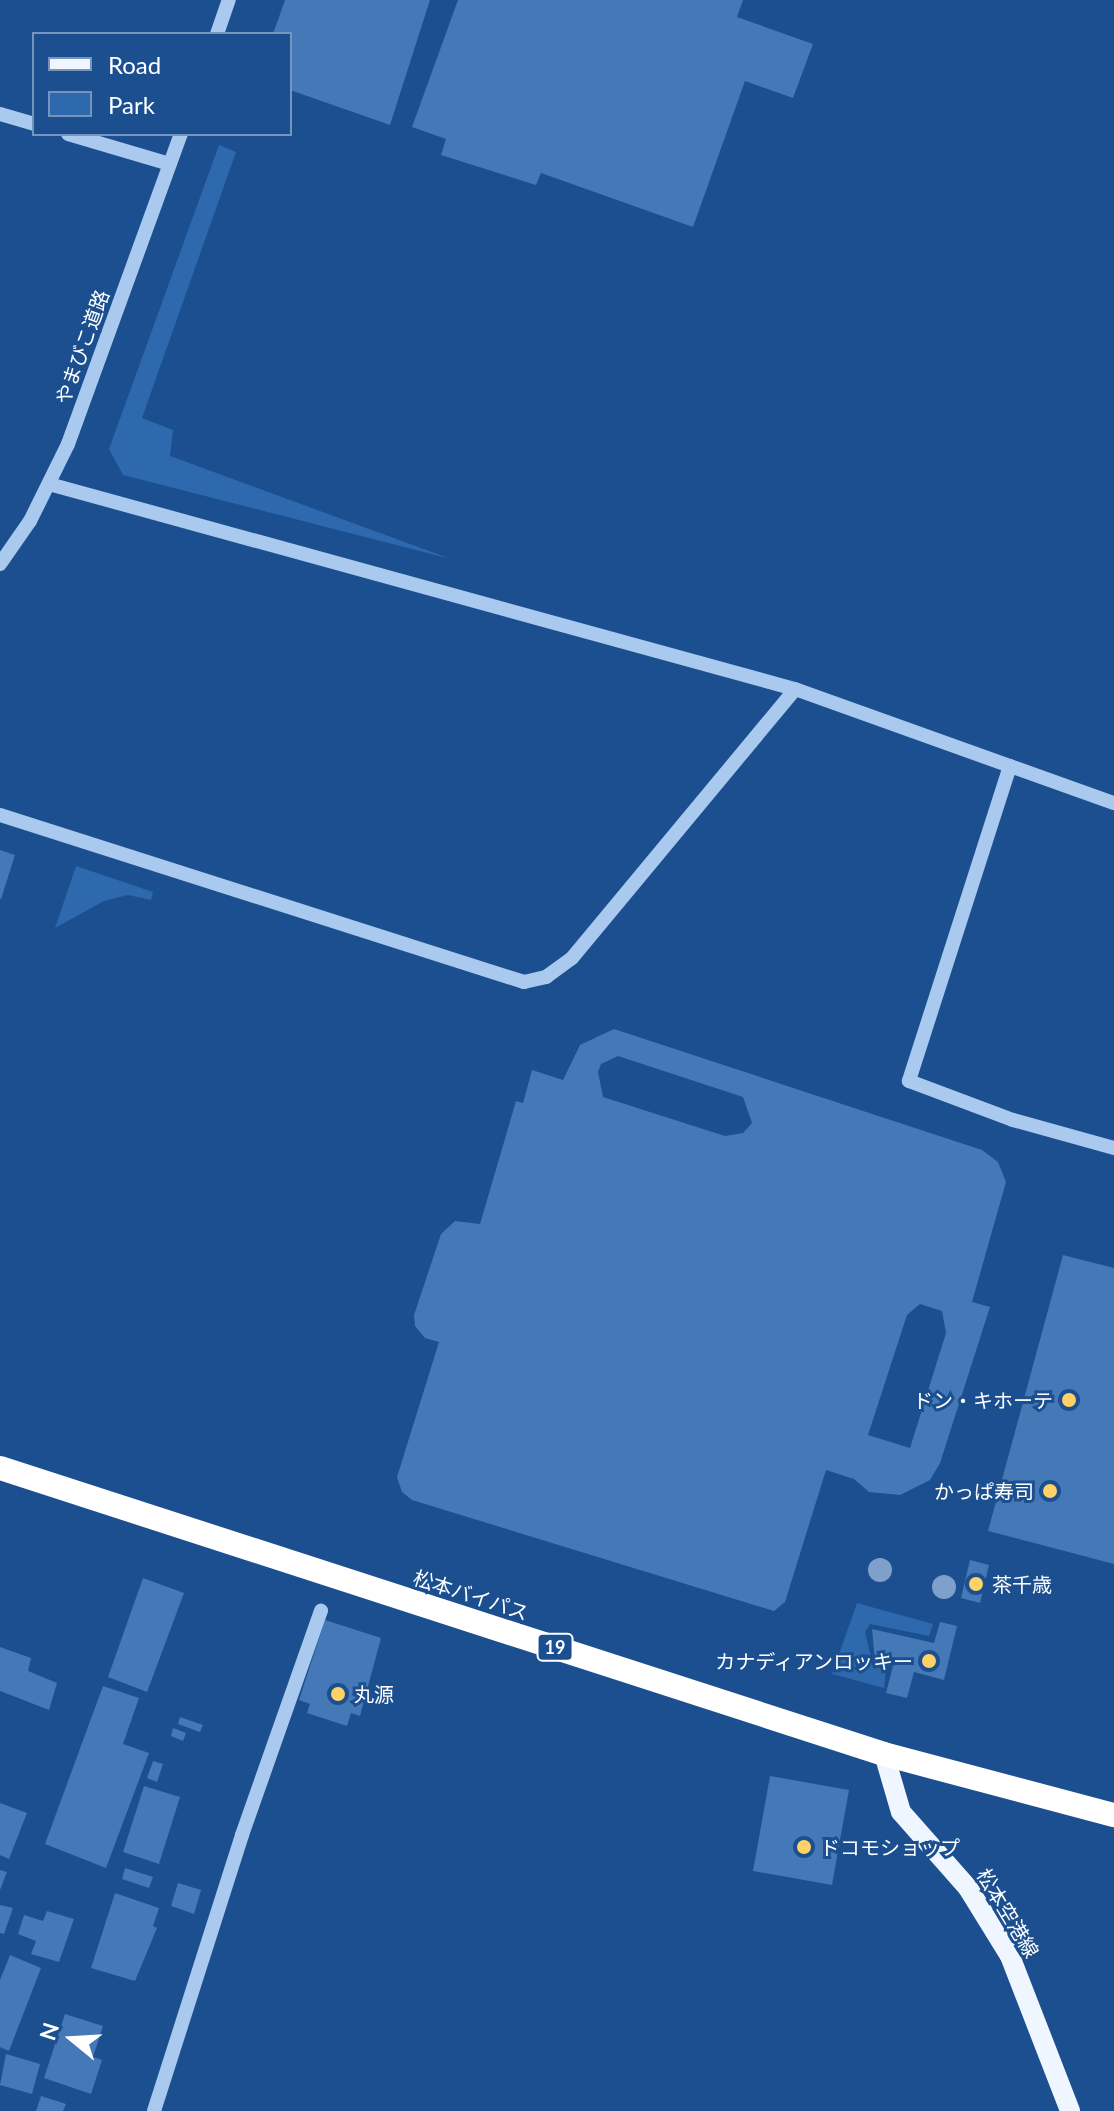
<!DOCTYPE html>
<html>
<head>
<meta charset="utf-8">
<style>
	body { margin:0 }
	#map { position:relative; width:1114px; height:2111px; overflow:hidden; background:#1b4f8f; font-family:Lato,"Noto Sans JP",sans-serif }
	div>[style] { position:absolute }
	.green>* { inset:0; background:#2e69ad }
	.building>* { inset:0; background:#4478b7 }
	.minor>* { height:14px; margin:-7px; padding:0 7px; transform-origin:7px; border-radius:7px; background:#a9c9ee }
	.major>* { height:20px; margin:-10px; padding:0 10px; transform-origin:10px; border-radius:10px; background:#f0f6ff }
	.highway>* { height:24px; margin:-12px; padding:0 12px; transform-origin:12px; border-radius:12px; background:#fff }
	.trees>* { width:24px; height:24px; margin:-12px; border-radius:50%; background:#7ea0ca }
	.dots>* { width:22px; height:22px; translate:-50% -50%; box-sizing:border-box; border:4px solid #1b4f8f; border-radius:50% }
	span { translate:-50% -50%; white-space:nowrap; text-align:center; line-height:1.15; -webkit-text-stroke:6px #1b4f8f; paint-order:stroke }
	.shield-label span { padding:2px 6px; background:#1b4f8f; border:2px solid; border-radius:6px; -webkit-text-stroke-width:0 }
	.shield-label { font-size:18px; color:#fff; font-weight:700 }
	.street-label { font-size:20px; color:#fff }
	.poi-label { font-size:20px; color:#fff }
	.right { translate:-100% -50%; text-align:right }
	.left { translate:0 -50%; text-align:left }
	.legend { position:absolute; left:32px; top:32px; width:260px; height:104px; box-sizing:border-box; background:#1b4f8f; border:2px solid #7695bc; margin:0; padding:10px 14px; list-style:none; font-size:24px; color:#fff }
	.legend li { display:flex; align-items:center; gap:16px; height:40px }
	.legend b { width:40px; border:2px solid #7695bc }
	.north { position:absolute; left:32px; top:1999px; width:80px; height:80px; -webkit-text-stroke:6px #1b4f8f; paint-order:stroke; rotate:288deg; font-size:22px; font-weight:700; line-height:32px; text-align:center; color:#fff }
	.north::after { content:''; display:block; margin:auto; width:28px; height:36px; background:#fff; clip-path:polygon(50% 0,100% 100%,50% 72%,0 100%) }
</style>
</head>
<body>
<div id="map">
	<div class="green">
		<div style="clip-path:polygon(219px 145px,236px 152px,142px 418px,173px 430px,170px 456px,451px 559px,123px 475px,109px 449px)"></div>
		<div style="clip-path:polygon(76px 866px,153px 892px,151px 900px,128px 895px,104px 901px,55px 928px)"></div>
		<div style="clip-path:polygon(857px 1603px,933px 1624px,929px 1636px,870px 1624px,865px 1632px,873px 1666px,886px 1670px,884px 1688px,832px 1674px)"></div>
	</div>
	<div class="building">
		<div style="clip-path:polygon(285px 0,430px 0,390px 125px,290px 90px,290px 34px,273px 34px)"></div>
		<div style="clip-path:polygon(458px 0,743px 0,737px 17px,813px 44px,793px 98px,745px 81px,693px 227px,541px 173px,536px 185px,441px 155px,446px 139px,412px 127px)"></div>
		<div style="clip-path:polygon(0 850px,15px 855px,1px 899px,0 899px)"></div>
		<div style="clip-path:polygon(evenodd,614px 1029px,982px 1150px,998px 1162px,1006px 1182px,972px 1302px,990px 1307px,940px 1463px,930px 1480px,900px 1495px,869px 1492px,854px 1479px,826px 1470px,785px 1602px,774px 1611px,412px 1500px,402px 1492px,397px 1477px,439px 1342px,425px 1338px,415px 1326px,414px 1315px,441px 1234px,455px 1221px,480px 1224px,516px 1101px,523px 1103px,532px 1070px,563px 1080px,580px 1045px,614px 1029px,618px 1056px,743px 1097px,752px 1123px,743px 1133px,725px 1136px,603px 1097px,598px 1072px,601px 1064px,618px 1056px,614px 1029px,920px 1304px,942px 1311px,946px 1333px,910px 1448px,868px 1435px,907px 1315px,920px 1304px)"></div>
		<div style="clip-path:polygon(1063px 1255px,1114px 1268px,1114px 1564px,988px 1531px)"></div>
		<div style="clip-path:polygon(970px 1560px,989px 1565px,980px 1603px,961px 1598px)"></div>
		<div style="clip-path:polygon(143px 1578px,184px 1593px,147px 1692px,108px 1677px)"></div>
		<div style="clip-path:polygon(325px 1620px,381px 1638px,360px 1716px,351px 1713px,347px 1726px,307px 1713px,310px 1704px,299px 1700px)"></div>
		<div style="clip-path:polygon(940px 1622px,957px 1626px,944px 1680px,914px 1672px,907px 1698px,886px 1693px,893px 1666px,875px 1662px,872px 1629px,934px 1643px)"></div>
		<div style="clip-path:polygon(0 1647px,31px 1658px,28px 1671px,57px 1683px,49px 1710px,0 1691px)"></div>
		<div style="clip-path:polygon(103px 1686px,139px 1698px,123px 1744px,149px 1753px,106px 1868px,45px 1844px)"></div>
		<div style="clip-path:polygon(180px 1717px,203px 1725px,200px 1732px,178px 1724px)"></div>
		<div style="clip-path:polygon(173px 1728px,186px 1733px,183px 1741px,171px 1736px)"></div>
		<div style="clip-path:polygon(153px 1761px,163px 1764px,157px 1782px,147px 1778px)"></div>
		<div style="clip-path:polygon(770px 1776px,849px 1790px,832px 1885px,753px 1871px)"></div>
		<div style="clip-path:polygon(144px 1786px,180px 1797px,159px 1864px,123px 1852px)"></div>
		<div style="clip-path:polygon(0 1803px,27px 1813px,9px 1859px,0 1855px)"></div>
		<div style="clip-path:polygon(125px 1868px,153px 1877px,149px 1888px,122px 1879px)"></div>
		<div style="clip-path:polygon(0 1870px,7px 1872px,0 1890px)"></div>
		<div style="clip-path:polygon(178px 1883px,201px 1890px,194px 1914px,171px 1906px)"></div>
		<div style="clip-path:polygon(115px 1893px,159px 1908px,153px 1926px,157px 1928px,135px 1981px,91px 1968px)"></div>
		<div style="clip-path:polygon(0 1905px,13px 1908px,4px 1934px,0 1933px)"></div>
		<div style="clip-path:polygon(47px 1911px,74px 1919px,59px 1962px,31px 1954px,36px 1941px,18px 1934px,24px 1915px,43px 1921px)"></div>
		<div style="clip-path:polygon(10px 1955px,41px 1968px,9px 2051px,0 2047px,0 1980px)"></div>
		<div style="clip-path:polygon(65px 2014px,103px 2026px,93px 2057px,102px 2060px,91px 2094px,44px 2078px)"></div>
		<div style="clip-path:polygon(6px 2054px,40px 2064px,32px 2094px,0 2085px)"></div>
		<div style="clip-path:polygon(41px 2096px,66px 2104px,63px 2111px,36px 2111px)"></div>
	</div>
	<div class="minor">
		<div style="left:217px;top:34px;width:36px;rotate:-71deg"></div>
		<div style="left:0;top:114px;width:35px;rotate:16deg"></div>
		<div style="left:68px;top:134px;width:106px;rotate:16.4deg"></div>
		<div style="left:49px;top:484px;width:774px;rotate:15.37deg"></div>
		<div style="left:795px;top:689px;width:339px;rotate:19.7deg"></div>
		<div style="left:0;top:564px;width:52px;rotate:-55.1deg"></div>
		<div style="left:30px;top:521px;width:86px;rotate:-63.7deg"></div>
		<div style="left:68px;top:444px;width:330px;rotate:-70deg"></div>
		<div style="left:1010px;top:766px;width:331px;rotate:107.8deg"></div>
		<div style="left:909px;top:1081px;width:111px;rotate:20.6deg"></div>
		<div style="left:1013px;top:1120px;width:105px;rotate:15.5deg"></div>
		<div style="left:0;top:815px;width:550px;rotate:17.68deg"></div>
		<div style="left:524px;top:982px;width:23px;rotate:-13deg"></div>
		<div style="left:546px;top:977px;width:32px;rotate:-36deg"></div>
		<div style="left:572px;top:958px;width:349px;rotate:-50.3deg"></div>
		<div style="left:154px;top:2111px;width:290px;rotate:-72.3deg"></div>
		<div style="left:242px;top:1835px;width:238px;rotate:-70.6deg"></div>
	</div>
	<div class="major">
		<div style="left:884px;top:1754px;width:60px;rotate:73.7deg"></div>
		<div style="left:901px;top:1812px;width:101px;rotate:48.6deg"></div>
		<div style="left:968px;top:1888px;width:80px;rotate:58.3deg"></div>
		<div style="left:1010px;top:1956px;width:166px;rotate:68.8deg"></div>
	</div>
	<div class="highway">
		<div style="left:0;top:1468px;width:929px;rotate:17.93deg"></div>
		<div style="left:884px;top:1754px;width:238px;rotate:14.9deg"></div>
	</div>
	<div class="trees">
		<div style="left:880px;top:1570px"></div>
		<div style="left:944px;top:1587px"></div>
	</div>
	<div class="dots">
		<div style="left:1069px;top:1400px;background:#ffd166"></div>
		<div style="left:1050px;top:1491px;background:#ffd166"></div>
		<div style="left:976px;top:1584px;background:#ffd166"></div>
		<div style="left:929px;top:1661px;background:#ffd166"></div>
		<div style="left:338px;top:1694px;background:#ffd166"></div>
		<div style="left:804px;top:1847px;background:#ffd166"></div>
	</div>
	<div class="shield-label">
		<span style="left:555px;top:1647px">19</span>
	</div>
	<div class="street-label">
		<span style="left:82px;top:347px;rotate:-70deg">やまびこ道路</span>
		<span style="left:471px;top:1595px;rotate:18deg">松本バイパス</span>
		<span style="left:1008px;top:1913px;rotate:59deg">松本空港線</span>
	</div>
	<div class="poi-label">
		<span class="right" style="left:1053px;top:1400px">ドン・キホーテ</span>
		<span class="right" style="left:1034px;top:1491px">かっぱ寿司</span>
		<span class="left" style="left:992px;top:1584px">茶千歳</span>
		<span class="right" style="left:913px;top:1661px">カナディアンロッキー</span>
		<span class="left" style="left:354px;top:1694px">丸源</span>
		<span class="left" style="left:820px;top:1847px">ドコモショップ</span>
	</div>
	<ul class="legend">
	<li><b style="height:10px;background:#f0f6ff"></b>Road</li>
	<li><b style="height:22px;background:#2e69ad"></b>Park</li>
	</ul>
	<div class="north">N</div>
</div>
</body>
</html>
